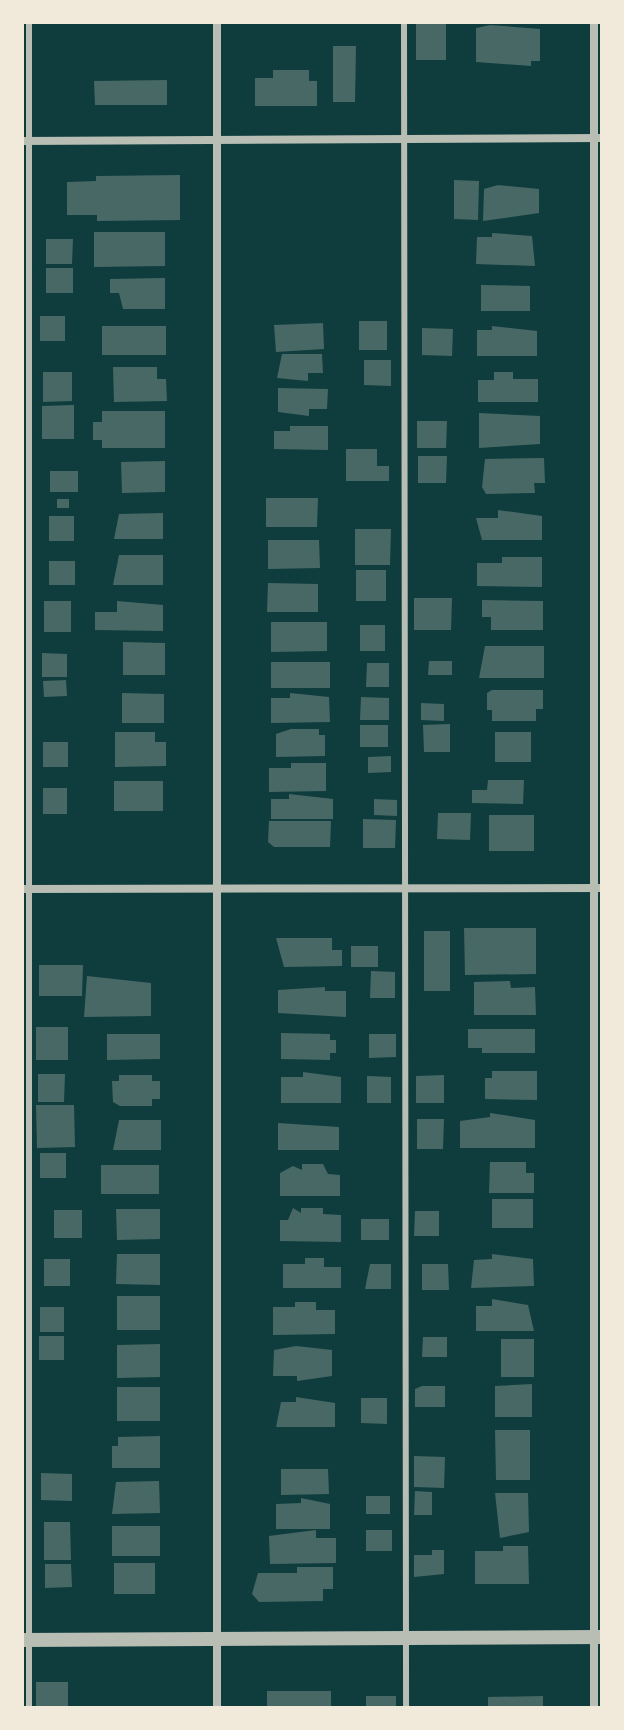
<!DOCTYPE html>
<html>
<head>
<meta charset="utf-8">
<style>
	body { margin:0 }
	#map { position:relative; width:624px; height:1730px; overflow:hidden; background:#0f3d3e; font-family:"Space Grotesk",sans-serif }
	div>[style] { position:absolute }
	.building>* { inset:0; background:#486865 }
	.service>* { height:6px; margin:-3px; padding:0 3px; transform-origin:3px; border-radius:3px; background:#b8beb3 }
	.minor>* { height:8px; margin:-4px; padding:0 4px; transform-origin:4px; border-radius:4px; background:#b8beb3 }
	.tertiary>* { height:14px; margin:-7px; padding:0 7px; transform-origin:7px; border-radius:7px; background:#b8beb3 }
	span { translate:-50% -50%; white-space:nowrap; text-align:center; line-height:1.15; -webkit-text-stroke:6px #f1e9da; paint-order:stroke }
	.frame { position:absolute; inset:0; border:24px solid #f1e9da; pointer-events:none }
</style>
</head>
<body>
<div id="map">
	<div class="building">
		<div style="clip-path:polygon(416px 23px,446px 23px,446px 60px,416px 60px)"></div>
		<div style="clip-path:polygon(490px 25px,540px 29px,540px 61px,531px 61px,531px 66px,476px 62px,476px 28px)"></div>
		<div style="clip-path:polygon(333px 46px,356px 46px,355px 102px,333px 102px)"></div>
		<div style="clip-path:polygon(273px 70px,309px 70px,309px 81px,317px 81px,317px 106px,255px 106px,255px 78px,273px 78px)"></div>
		<div style="clip-path:polygon(167px 80px,167px 105px,95px 105px,94px 81px)"></div>
		<div style="clip-path:polygon(180px 175px,180px 220px,97px 221px,97px 215px,67px 215px,67px 182px,96px 181px,96px 176px)"></div>
		<div style="clip-path:polygon(454px 180px,479px 181px,478px 220px,454px 219px)"></div>
		<div style="clip-path:polygon(498px 185px,539px 189px,539px 213px,483px 221px,484px 189px)"></div>
		<div style="clip-path:polygon(94px 232px,165px 232px,165px 266px,94px 267px)"></div>
		<div style="clip-path:polygon(492px 233px,532px 236px,535px 266px,476px 264px,477px 237px,492px 237px)"></div>
		<div style="clip-path:polygon(46px 239px,73px 239px,72px 264px,46px 264px)"></div>
		<div style="clip-path:polygon(46px 268px,73px 268px,73px 293px,46px 293px)"></div>
		<div style="clip-path:polygon(165px 278px,165px 309px,123px 309px,119px 293px,110px 293px,110px 279px)"></div>
		<div style="clip-path:polygon(481px 285px,530px 286px,530px 311px,481px 311px)"></div>
		<div style="clip-path:polygon(40px 316px,65px 316px,65px 341px,40px 341px)"></div>
		<div style="clip-path:polygon(359px 321px,387px 321px,387px 350px,359px 350px)"></div>
		<div style="clip-path:polygon(323px 323px,324px 349px,276px 352px,274px 325px)"></div>
		<div style="clip-path:polygon(102px 326px,166px 326px,166px 355px,102px 355px)"></div>
		<div style="clip-path:polygon(492px 326px,537px 331px,537px 356px,477px 356px,477px 330px,492px 330px)"></div>
		<div style="clip-path:polygon(422px 328px,453px 329px,452px 356px,422px 355px)"></div>
		<div style="clip-path:polygon(282px 354px,322px 354px,323px 373px,308px 373px,308px 381px,277px 378px)"></div>
		<div style="clip-path:polygon(364px 360px,391px 360px,391px 386px,364px 385px)"></div>
		<div style="clip-path:polygon(113px 367px,157px 367px,157px 379px,166px 379px,167px 401px,114px 402px)"></div>
		<div style="clip-path:polygon(43px 372px,72px 372px,72px 401px,43px 402px)"></div>
		<div style="clip-path:polygon(494px 372px,513px 372px,513px 379px,538px 379px,538px 402px,478px 402px,478px 380px,494px 380px)"></div>
		<div style="clip-path:polygon(278px 388px,328px 389px,327px 409px,309px 409px,309px 416px,278px 412px)"></div>
		<div style="clip-path:polygon(74px 405px,74px 439px,42px 439px,42px 406px)"></div>
		<div style="clip-path:polygon(102px 411px,165px 411px,165px 448px,102px 448px,102px 440px,93px 440px,93px 422px,102px 422px)"></div>
		<div style="clip-path:polygon(479px 413px,540px 416px,540px 444px,479px 448px)"></div>
		<div style="clip-path:polygon(417px 421px,447px 421px,446px 448px,417px 448px)"></div>
		<div style="clip-path:polygon(290px 426px,328px 426px,328px 450px,274px 449px,274px 431px,290px 431px)"></div>
		<div style="clip-path:polygon(346px 449px,377px 449px,377px 466px,389px 466px,389px 481px,346px 481px)"></div>
		<div style="clip-path:polygon(418px 456px,447px 456px,446px 483px,418px 483px)"></div>
		<div style="clip-path:polygon(544px 458px,545px 483px,534px 483px,535px 493px,486px 494px,482px 487px,485px 459px)"></div>
		<div style="clip-path:polygon(165px 461px,165px 492px,122px 493px,121px 462px)"></div>
		<div style="clip-path:polygon(50px 471px,78px 471px,78px 492px,50px 492px)"></div>
		<div style="clip-path:polygon(266px 498px,318px 498px,317px 527px,266px 527px)"></div>
		<div style="clip-path:polygon(57px 499px,69px 499px,69px 508px,57px 508px)"></div>
		<div style="clip-path:polygon(498px 510px,542px 516px,542px 540px,482px 540px,476px 518px,498px 518px)"></div>
		<div style="clip-path:polygon(163px 513px,163px 539px,114px 539px,119px 514px)"></div>
		<div style="clip-path:polygon(49px 516px,74px 516px,74px 541px,49px 541px)"></div>
		<div style="clip-path:polygon(355px 529px,391px 529px,390px 565px,355px 565px)"></div>
		<div style="clip-path:polygon(268px 540px,319px 540px,320px 568px,268px 569px)"></div>
		<div style="clip-path:polygon(119px 555px,163px 555px,163px 585px,113px 585px)"></div>
		<div style="clip-path:polygon(502px 557px,542px 557px,542px 587px,477px 586px,477px 563px,502px 563px)"></div>
		<div style="clip-path:polygon(49px 561px,75px 561px,75px 585px,49px 585px)"></div>
		<div style="clip-path:polygon(356px 570px,386px 570px,386px 601px,356px 601px)"></div>
		<div style="clip-path:polygon(268px 583px,318px 584px,318px 612px,267px 612px)"></div>
		<div style="clip-path:polygon(414px 598px,452px 598px,451px 630px,414px 630px)"></div>
		<div style="clip-path:polygon(482px 600px,543px 601px,543px 630px,491px 630px,491px 617px,482px 617px)"></div>
		<div style="clip-path:polygon(44px 601px,71px 601px,71px 632px,44px 632px)"></div>
		<div style="clip-path:polygon(117px 601px,163px 605px,163px 631px,95px 630px,95px 612px,117px 612px)"></div>
		<div style="clip-path:polygon(271px 622px,327px 622px,327px 651px,271px 652px)"></div>
		<div style="clip-path:polygon(360px 625px,385px 625px,385px 651px,360px 651px)"></div>
		<div style="clip-path:polygon(123px 642px,165px 643px,165px 675px,123px 675px)"></div>
		<div style="clip-path:polygon(485px 646px,544px 646px,544px 678px,479px 678px)"></div>
		<div style="clip-path:polygon(42px 653px,67px 654px,67px 677px,42px 677px)"></div>
		<div style="clip-path:polygon(429px 661px,452px 661px,452px 675px,428px 675px)"></div>
		<div style="clip-path:polygon(271px 662px,330px 662px,330px 688px,271px 688px)"></div>
		<div style="clip-path:polygon(367px 663px,389px 663px,389px 687px,366px 687px)"></div>
		<div style="clip-path:polygon(66px 680px,67px 696px,44px 697px,43px 681px)"></div>
		<div style="clip-path:polygon(492px 690px,543px 690px,543px 709px,536px 709px,536px 721px,492px 721px,492px 710px,487px 710px,487px 693px)"></div>
		<div style="clip-path:polygon(122px 693px,164px 694px,164px 723px,122px 723px)"></div>
		<div style="clip-path:polygon(290px 693px,329px 697px,330px 722px,271px 723px,271px 698px,290px 698px)"></div>
		<div style="clip-path:polygon(361px 697px,389px 698px,389px 720px,360px 720px)"></div>
		<div style="clip-path:polygon(421px 703px,444px 704px,444px 721px,421px 720px)"></div>
		<div style="clip-path:polygon(450px 724px,450px 752px,424px 752px,423px 725px)"></div>
		<div style="clip-path:polygon(360px 725px,388px 725px,388px 747px,360px 747px)"></div>
		<div style="clip-path:polygon(291px 729px,319px 729px,319px 735px,325px 735px,325px 756px,276px 757px,276px 734px)"></div>
		<div style="clip-path:polygon(115px 732px,155px 732px,155px 742px,166px 742px,166px 766px,115px 767px)"></div>
		<div style="clip-path:polygon(495px 732px,531px 732px,531px 762px,495px 762px)"></div>
		<div style="clip-path:polygon(43px 742px,68px 742px,68px 767px,43px 767px)"></div>
		<div style="clip-path:polygon(391px 756px,391px 772px,368px 773px,368px 757px)"></div>
		<div style="clip-path:polygon(291px 763px,326px 763px,326px 791px,269px 792px,269px 768px,291px 768px)"></div>
		<div style="clip-path:polygon(488px 780px,524px 780px,523px 804px,472px 803px,472px 790px,487px 790px)"></div>
		<div style="clip-path:polygon(114px 781px,163px 781px,163px 811px,114px 811px)"></div>
		<div style="clip-path:polygon(43px 788px,67px 788px,67px 814px,43px 814px)"></div>
		<div style="clip-path:polygon(289px 794px,333px 799px,333px 819px,271px 819px,271px 799px,289px 799px)"></div>
		<div style="clip-path:polygon(374px 799px,397px 800px,397px 816px,374px 815px)"></div>
		<div style="clip-path:polygon(438px 813px,471px 813px,470px 840px,437px 839px)"></div>
		<div style="clip-path:polygon(489px 815px,534px 815px,534px 851px,489px 851px)"></div>
		<div style="clip-path:polygon(363px 819px,396px 820px,395px 848px,363px 848px)"></div>
		<div style="clip-path:polygon(269px 821px,331px 821px,330px 847px,274px 847px,268px 842px)"></div>
		<div style="clip-path:polygon(464px 928px,536px 928px,536px 974px,465px 975px)"></div>
		<div style="clip-path:polygon(424px 931px,450px 931px,450px 991px,424px 991px)"></div>
		<div style="clip-path:polygon(276px 938px,332px 938px,332px 950px,342px 950px,342px 966px,284px 967px)"></div>
		<div style="clip-path:polygon(351px 946px,378px 946px,378px 967px,351px 967px)"></div>
		<div style="clip-path:polygon(39px 965px,83px 965px,82px 996px,39px 996px)"></div>
		<div style="clip-path:polygon(371px 971px,395px 972px,395px 998px,370px 998px)"></div>
		<div style="clip-path:polygon(87px 976px,151px 983px,151px 1016px,84px 1017px)"></div>
		<div style="clip-path:polygon(510px 981px,511px 988px,535px 987px,536px 1015px,474px 1015px,474px 982px)"></div>
		<div style="clip-path:polygon(325px 987px,325px 991px,346px 991px,346px 1017px,278px 1013px,278px 990px)"></div>
		<div style="clip-path:polygon(36px 1027px,68px 1027px,68px 1060px,36px 1060px)"></div>
		<div style="clip-path:polygon(468px 1029px,535px 1029px,535px 1053px,482px 1053px,482px 1048px,468px 1048px)"></div>
		<div style="clip-path:polygon(281px 1033px,330px 1034px,330px 1040px,336px 1040px,336px 1053px,330px 1053px,330px 1060px,281px 1059px)"></div>
		<div style="clip-path:polygon(107px 1034px,160px 1034px,160px 1059px,107px 1060px)"></div>
		<div style="clip-path:polygon(369px 1034px,396px 1034px,396px 1057px,369px 1058px)"></div>
		<div style="clip-path:polygon(492px 1071px,537px 1071px,537px 1100px,485px 1099px,485px 1078px,492px 1078px)"></div>
		<div style="clip-path:polygon(303px 1072px,341px 1077px,341px 1103px,281px 1103px,281px 1077px,303px 1077px)"></div>
		<div style="clip-path:polygon(38px 1074px,65px 1074px,64px 1102px,38px 1102px)"></div>
		<div style="clip-path:polygon(119px 1075px,152px 1075px,152px 1081px,160px 1081px,160px 1099px,152px 1099px,152px 1106px,120px 1106px,113px 1102px,112px 1081px,119px 1081px)"></div>
		<div style="clip-path:polygon(444px 1075px,444px 1103px,416px 1103px,416px 1076px)"></div>
		<div style="clip-path:polygon(367px 1076px,391px 1077px,391px 1103px,367px 1103px)"></div>
		<div style="clip-path:polygon(36px 1105px,74px 1105px,75px 1147px,37px 1148px)"></div>
		<div style="clip-path:polygon(490px 1113px,535px 1120px,535px 1148px,460px 1148px,460px 1121px,490px 1117px)"></div>
		<div style="clip-path:polygon(417px 1119px,444px 1119px,443px 1149px,417px 1149px)"></div>
		<div style="clip-path:polygon(119px 1120px,161px 1120px,161px 1150px,113px 1150px)"></div>
		<div style="clip-path:polygon(278px 1123px,339px 1127px,339px 1150px,278px 1150px)"></div>
		<div style="clip-path:polygon(40px 1153px,66px 1153px,66px 1178px,40px 1178px)"></div>
		<div style="clip-path:polygon(490px 1162px,526px 1162px,526px 1173px,534px 1173px,534px 1193px,489px 1193px)"></div>
		<div style="clip-path:polygon(302px 1164px,323px 1164px,328px 1174px,340px 1175px,340px 1196px,280px 1196px,280px 1173px,293px 1166px,302px 1170px)"></div>
		<div style="clip-path:polygon(101px 1165px,159px 1165px,159px 1194px,101px 1194px)"></div>
		<div style="clip-path:polygon(492px 1199px,533px 1199px,533px 1228px,492px 1228px)"></div>
		<div style="clip-path:polygon(293px 1208px,301px 1213px,301px 1208px,323px 1208px,323px 1214px,341px 1215px,341px 1242px,280px 1241px,280px 1220px,288px 1220px)"></div>
		<div style="clip-path:polygon(116px 1209px,160px 1209px,160px 1239px,117px 1240px)"></div>
		<div style="clip-path:polygon(54px 1210px,82px 1210px,82px 1238px,54px 1238px)"></div>
		<div style="clip-path:polygon(415px 1211px,439px 1211px,439px 1236px,414px 1236px)"></div>
		<div style="clip-path:polygon(361px 1219px,389px 1219px,389px 1240px,361px 1240px)"></div>
		<div style="clip-path:polygon(117px 1254px,160px 1254px,160px 1285px,116px 1284px)"></div>
		<div style="clip-path:polygon(492px 1254px,533px 1259px,534px 1286px,471px 1288px,474px 1260px,492px 1259px)"></div>
		<div style="clip-path:polygon(305px 1258px,324px 1258px,324px 1267px,341px 1267px,341px 1288px,283px 1288px,283px 1264px,305px 1264px)"></div>
		<div style="clip-path:polygon(44px 1259px,70px 1259px,70px 1286px,44px 1286px)"></div>
		<div style="clip-path:polygon(370px 1264px,391px 1264px,391px 1289px,365px 1289px)"></div>
		<div style="clip-path:polygon(422px 1264px,448px 1264px,449px 1290px,422px 1290px)"></div>
		<div style="clip-path:polygon(117px 1296px,160px 1296px,160px 1330px,117px 1330px)"></div>
		<div style="clip-path:polygon(492px 1299px,528px 1305px,534px 1331px,476px 1331px,476px 1306px,492px 1306px)"></div>
		<div style="clip-path:polygon(295px 1302px,316px 1302px,316px 1310px,335px 1310px,335px 1334px,273px 1335px,273px 1307px,295px 1307px)"></div>
		<div style="clip-path:polygon(40px 1307px,64px 1307px,64px 1332px,40px 1332px)"></div>
		<div style="clip-path:polygon(39px 1336px,64px 1336px,64px 1360px,39px 1360px)"></div>
		<div style="clip-path:polygon(423px 1337px,447px 1337px,447px 1357px,422px 1357px)"></div>
		<div style="clip-path:polygon(501px 1339px,534px 1339px,534px 1377px,501px 1377px)"></div>
		<div style="clip-path:polygon(160px 1344px,160px 1377px,117px 1378px,117px 1345px)"></div>
		<div style="clip-path:polygon(296px 1346px,332px 1350px,332px 1376px,297px 1381px,297px 1376px,273px 1376px,274px 1350px)"></div>
		<div style="clip-path:polygon(532px 1384px,532px 1417px,495px 1417px,495px 1386px)"></div>
		<div style="clip-path:polygon(422px 1386px,445px 1386px,445px 1407px,415px 1407px,415px 1389px)"></div>
		<div style="clip-path:polygon(117px 1387px,160px 1387px,160px 1421px,117px 1421px)"></div>
		<div style="clip-path:polygon(296px 1397px,335px 1403px,335px 1427px,276px 1427px,281px 1402px,296px 1402px)"></div>
		<div style="clip-path:polygon(361px 1398px,387px 1398px,387px 1424px,361px 1423px)"></div>
		<div style="clip-path:polygon(495px 1430px,530px 1430px,530px 1480px,496px 1480px)"></div>
		<div style="clip-path:polygon(160px 1436px,160px 1468px,112px 1468px,112px 1446px,118px 1446px,118px 1437px)"></div>
		<div style="clip-path:polygon(414px 1456px,445px 1457px,444px 1488px,414px 1487px)"></div>
		<div style="clip-path:polygon(281px 1469px,328px 1469px,329px 1494px,281px 1495px)"></div>
		<div style="clip-path:polygon(41px 1473px,72px 1474px,72px 1501px,41px 1500px)"></div>
		<div style="clip-path:polygon(159px 1481px,160px 1513px,112px 1514px,116px 1482px)"></div>
		<div style="clip-path:polygon(415px 1491px,432px 1492px,432px 1515px,414px 1515px)"></div>
		<div style="clip-path:polygon(495px 1493px,528px 1493px,529px 1532px,500px 1538px)"></div>
		<div style="clip-path:polygon(366px 1496px,390px 1496px,390px 1514px,366px 1514px)"></div>
		<div style="clip-path:polygon(301px 1498px,330px 1504px,330px 1529px,276px 1529px,276px 1504px,301px 1503px)"></div>
		<div style="clip-path:polygon(44px 1522px,70px 1522px,71px 1560px,44px 1560px)"></div>
		<div style="clip-path:polygon(112px 1526px,160px 1526px,160px 1556px,112px 1556px)"></div>
		<div style="clip-path:polygon(316px 1530px,316px 1538px,336px 1538px,336px 1563px,270px 1564px,269px 1536px)"></div>
		<div style="clip-path:polygon(366px 1530px,392px 1530px,392px 1551px,366px 1551px)"></div>
		<div style="clip-path:polygon(503px 1546px,528px 1546px,529px 1584px,475px 1584px,475px 1551px,503px 1551px)"></div>
		<div style="clip-path:polygon(432px 1550px,444px 1550px,444px 1574px,414px 1577px,414px 1555px,432px 1555px)"></div>
		<div style="clip-path:polygon(114px 1563px,155px 1563px,155px 1594px,114px 1594px)"></div>
		<div style="clip-path:polygon(45px 1564px,71px 1564px,72px 1587px,45px 1588px)"></div>
		<div style="clip-path:polygon(297px 1567px,333px 1567px,333px 1589px,323px 1589px,323px 1601px,259px 1602px,252px 1594px,258px 1573px,297px 1573px)"></div>
		<div style="clip-path:polygon(36px 1682px,68px 1682px,68px 1708px,36px 1708px)"></div>
		<div style="clip-path:polygon(267px 1691px,331px 1691px,331px 1708px,267px 1708px)"></div>
		<div style="clip-path:polygon(366px 1696px,396px 1696px,396px 1708px,366px 1708px)"></div>
		<div style="clip-path:polygon(543px 1696px,543px 1708px,488px 1708px,488px 1697px)"></div>
	</div>
	<div class="service">
		<div style="left:404px;top:22px;width:1686px;rotate:89.93deg"></div>
		<div style="left:29px;top:1708px;width:1686px;rotate:-90deg"></div>
	</div>
	<div class="minor">
		<div style="left:22px;top:141px;width:580px;rotate:-0.3deg"></div>
		<div style="left:22px;top:889px;width:580px;rotate:-0.1deg"></div>
		<div style="left:217px;top:1708px;width:1686px;rotate:-90deg"></div>
		<div style="left:594px;top:1708px;width:1686px;rotate:-90deg"></div>
	</div>
	<div class="tertiary">
		<div style="left:22px;top:1640px;width:580px;rotate:-0.3deg"></div>
	</div>
	<div class="frame"></div>
</div>
</body>
</html>
